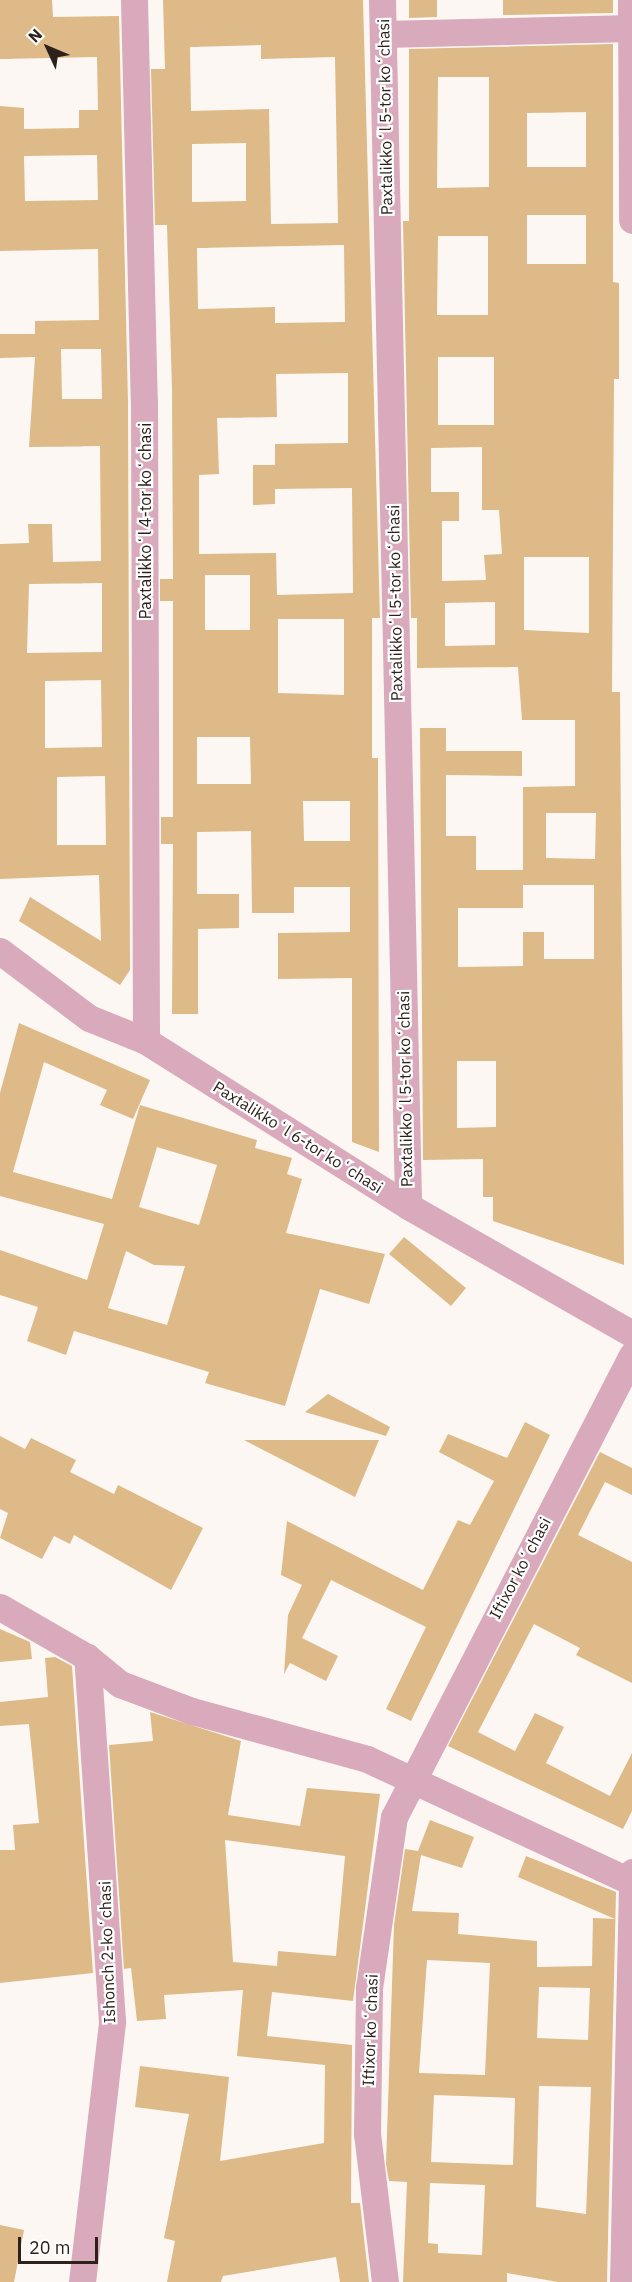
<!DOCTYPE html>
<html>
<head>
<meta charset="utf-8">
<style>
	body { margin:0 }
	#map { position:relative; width:632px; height:2282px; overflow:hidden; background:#fdf7f3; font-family:"IBM Plex Sans",sans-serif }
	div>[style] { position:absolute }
	.building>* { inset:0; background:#ddba87 }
	.minor>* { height:27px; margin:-13.5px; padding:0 13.5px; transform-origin:13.5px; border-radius:13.5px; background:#d9a9bc }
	span { translate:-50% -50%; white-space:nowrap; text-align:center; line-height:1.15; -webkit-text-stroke:4.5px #fff; paint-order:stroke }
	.street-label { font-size:16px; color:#2c221b }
	.north { position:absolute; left:18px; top:18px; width:60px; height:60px; -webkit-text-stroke:4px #fff; paint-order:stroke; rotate:314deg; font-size:16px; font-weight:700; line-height:24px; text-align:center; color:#2c221b }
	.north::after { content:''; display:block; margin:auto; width:21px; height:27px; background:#2c221b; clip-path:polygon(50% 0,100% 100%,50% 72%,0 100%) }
	.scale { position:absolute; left:18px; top:2237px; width:80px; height:27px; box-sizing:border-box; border:3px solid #2c221b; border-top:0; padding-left:8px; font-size:18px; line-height:21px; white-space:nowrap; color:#2c221b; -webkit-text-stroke:4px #fff; paint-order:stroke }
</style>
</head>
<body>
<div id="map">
	<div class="building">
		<div style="clip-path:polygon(evenodd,0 0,52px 0,53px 17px,119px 16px,128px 403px,130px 970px,120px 985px,19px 921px,30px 897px,101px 941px,99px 875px,0 879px,0 544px,29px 543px,28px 524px,52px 524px,53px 562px,101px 561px,100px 446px,29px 447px,35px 357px,0 358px,0 334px,35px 334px,35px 321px,99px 320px,98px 249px,0 251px,0 106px,24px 108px,24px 129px,79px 128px,79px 110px,98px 110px,97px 57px,0 59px,0 0,97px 155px,98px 200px,25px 201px,24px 156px,97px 155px,0 0,61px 349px,101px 349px,102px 399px,62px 399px,61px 349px,0 0,102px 583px,102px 652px,27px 653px,29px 584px,102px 583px,0 0,101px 680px,102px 747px,45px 748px,45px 681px,101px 680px,0 0,105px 776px,106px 845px,57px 845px,57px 777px,105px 776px)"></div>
		<div style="clip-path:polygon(evenodd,163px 0,363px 0,380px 618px,372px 618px,372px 758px,378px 758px,379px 1152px,352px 1142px,352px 978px,278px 979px,278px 933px,350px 932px,350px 887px,294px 887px,294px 913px,252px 913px,251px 831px,197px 832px,197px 894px,239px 894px,239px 928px,198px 929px,198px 1014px,172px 1014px,173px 844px,161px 844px,161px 817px,173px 817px,173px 601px,160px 601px,160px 579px,173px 579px,172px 389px,167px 225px,155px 225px,151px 69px,165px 69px,163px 0,261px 45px,261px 59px,335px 57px,338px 223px,271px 224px,269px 109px,191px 111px,190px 47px,261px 45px,163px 0,246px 143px,246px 201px,192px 202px,192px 144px,246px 143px,163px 0,344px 245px,345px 322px,275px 323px,275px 307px,198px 309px,197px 248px,344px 245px,163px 0,348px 373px,348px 443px,275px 444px,275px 465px,253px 465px,253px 505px,275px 504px,275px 489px,352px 488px,353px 593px,277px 595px,276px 553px,199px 554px,199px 475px,219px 474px,217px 418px,277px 417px,276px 374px,348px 373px,163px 0,205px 575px,250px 575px,250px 630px,205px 630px,205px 575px,163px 0,278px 619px,344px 619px,344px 695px,278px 693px,278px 619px,163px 0,197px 737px,250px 737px,251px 784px,197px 784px,197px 737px,163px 0,303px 801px,350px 801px,350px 841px,304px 841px,303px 801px)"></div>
		<div style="clip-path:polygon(409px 0,437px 0,437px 17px,409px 18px)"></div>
		<div style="clip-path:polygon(503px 0,613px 0,613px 13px,503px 15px)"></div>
		<div style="clip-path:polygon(evenodd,613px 44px,613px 282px,619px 283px,619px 379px,614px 379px,612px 692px,620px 692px,624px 1265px,493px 1221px,493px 1197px,483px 1197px,483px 1159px,423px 1160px,420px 728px,446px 728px,446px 751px,522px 751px,522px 776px,446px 775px,446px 836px,476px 836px,476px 870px,523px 870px,523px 908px,458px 908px,458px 967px,523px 966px,523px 932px,544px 932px,544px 959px,594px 959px,594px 885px,523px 885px,523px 787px,575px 786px,575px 720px,522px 720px,518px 667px,417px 668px,417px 618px,411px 618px,403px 221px,409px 221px,409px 49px,613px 44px,438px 77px,489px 77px,489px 187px,437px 188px,438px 77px,613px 44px,586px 112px,586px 167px,527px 167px,527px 113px,586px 112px,613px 44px,527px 215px,586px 215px,586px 264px,527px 264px,527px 215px,613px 44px,438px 236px,488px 236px,488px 315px,437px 315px,438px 236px,613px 44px,438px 357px,494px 357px,494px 425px,438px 425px,438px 357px,613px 44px,482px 447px,482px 510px,499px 510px,502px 554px,484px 555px,486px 580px,442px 581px,442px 521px,459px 521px,459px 492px,431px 492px,431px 448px,482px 447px,613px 44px,524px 557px,589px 557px,589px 633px,524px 630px,524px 557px,613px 44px,495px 602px,495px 645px,445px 646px,445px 603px,495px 602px,613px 44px,546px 813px,596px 813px,595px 859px,546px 858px,546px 813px,613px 44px,457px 1061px,496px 1061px,496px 1127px,457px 1128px,457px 1061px)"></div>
		<div style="clip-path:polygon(evenodd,19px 1023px,150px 1080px,133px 1119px,100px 1105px,107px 1090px,44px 1062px,13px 1172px,112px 1199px,140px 1105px,257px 1140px,255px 1148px,292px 1158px,287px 1174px,302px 1179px,286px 1233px,385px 1254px,369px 1304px,320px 1289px,285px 1406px,205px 1383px,209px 1372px,74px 1331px,66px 1355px,27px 1341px,38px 1307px,0 1295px,0 1250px,87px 1280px,104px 1224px,0 1196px,0 1093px,19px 1023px,157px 1147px,217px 1165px,199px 1225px,139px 1207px,157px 1147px,19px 1023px,126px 1251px,154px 1265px,185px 1266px,167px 1325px,108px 1308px,126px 1251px)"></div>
		<div style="clip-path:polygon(404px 1237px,466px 1288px,451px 1306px,389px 1254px)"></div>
		<div style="clip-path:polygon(328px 1394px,390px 1427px,386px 1436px,305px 1412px)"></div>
		<div style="clip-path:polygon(525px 1422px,550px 1435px,411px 1721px,386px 1709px,426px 1627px,331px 1580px,302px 1638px,338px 1656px,326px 1681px,290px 1663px,284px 1674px,288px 1615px,302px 1585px,281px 1575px,287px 1521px,423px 1590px,458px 1520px,470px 1525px,494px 1481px,439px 1452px,448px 1434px,507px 1458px)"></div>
		<div style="clip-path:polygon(0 1436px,25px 1449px,31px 1438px,76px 1460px,70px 1472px,114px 1494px,118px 1485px,203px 1528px,171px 1590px,74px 1535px,70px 1544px,54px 1536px,42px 1559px,0 1538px,8px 1513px,0 1509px)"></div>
		<div style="clip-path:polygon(244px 1440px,379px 1440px,355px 1497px)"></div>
		<div style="clip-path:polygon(600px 1452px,632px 1468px,632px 1495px,605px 1482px,578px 1535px,632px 1562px,632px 1683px,576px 1655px,580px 1648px,534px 1624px,478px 1732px,515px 1751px,535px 1713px,564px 1727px,546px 1763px,610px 1796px,632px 1753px,632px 1811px,623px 1829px,448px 1746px)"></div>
		<div style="clip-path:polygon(0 1629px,30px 1642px,32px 1659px,0 1662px)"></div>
		<div style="clip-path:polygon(55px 1657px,72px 1666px,93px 1973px,0 1983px,0 1850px,15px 1850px,13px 1825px,39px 1823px,29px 1724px,0 1726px,0 1702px,48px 1697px,45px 1658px)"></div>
		<div style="clip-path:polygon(evenodd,150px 1712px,241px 1741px,228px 1815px,300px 1826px,307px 1788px,380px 1794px,353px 2001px,272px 1992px,267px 2036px,352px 2045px,351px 2203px,360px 2203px,369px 2282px,340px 2282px,336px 2257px,223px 2276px,221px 2282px,167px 2282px,175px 2241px,164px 2238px,189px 2114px,135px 2107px,140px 2066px,229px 2077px,220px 2161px,324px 2143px,325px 2065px,237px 2056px,243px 1990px,164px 1995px,166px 2019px,137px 2021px,131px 1968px,124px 1969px,109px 1745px,153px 1741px,150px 1712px,225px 1840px,345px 1856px,336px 1956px,278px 1951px,277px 1966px,233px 1962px,225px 1840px)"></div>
		<div style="clip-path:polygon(evenodd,430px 1820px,474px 1837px,462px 1868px,421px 1855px,412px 1911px,459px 1913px,458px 1934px,537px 1941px,537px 1967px,592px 1966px,593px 1918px,615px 1919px,518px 1877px,526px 1856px,616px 1892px,607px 2282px,558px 2282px,507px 2273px,507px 2282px,403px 2282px,407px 2182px,389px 2181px,386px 2164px,394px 1925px,405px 1849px,418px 1851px,430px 1820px,427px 1960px,490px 1963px,485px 2075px,419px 2073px,427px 1960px,430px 1820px,539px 1987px,590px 1988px,588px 2040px,537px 2038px,539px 1987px,430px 1820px,539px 2086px,591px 2087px,586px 2214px,536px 2207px,539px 2086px,430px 1820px,434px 2095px,515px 2098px,513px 2165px,431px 2162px,434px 2095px,430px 1820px,430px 2183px,485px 2185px,482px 2255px,438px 2253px,438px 2244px,428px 2243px,430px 2183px)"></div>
		<div style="clip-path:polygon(0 2225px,24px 2230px,14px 2282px,0 2282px)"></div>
	</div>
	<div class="minor">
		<div style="left:134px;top:0;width:403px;rotate:88.6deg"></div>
		<div style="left:144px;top:403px;width:638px;rotate:89.82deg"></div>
		<div style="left:382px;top:0;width:1206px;rotate:88.76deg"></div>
		<div style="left:631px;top:0;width:220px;rotate:89.7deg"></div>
		<div style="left:383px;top:34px;width:249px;rotate:-1.4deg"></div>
		<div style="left:0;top:951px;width:111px;rotate:37deg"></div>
		<div style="left:89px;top:1018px;width:61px;rotate:22deg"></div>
		<div style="left:146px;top:1041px;width:310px;rotate:32.2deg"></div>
		<div style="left:408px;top:1206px;width:258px;rotate:29.7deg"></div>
		<div style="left:0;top:1607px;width:100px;rotate:29.9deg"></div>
		<div style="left:87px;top:1657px;width:43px;rotate:39.3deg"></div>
		<div style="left:120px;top:1684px;width:77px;rotate:20.6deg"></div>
		<div style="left:192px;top:1711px;width:181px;rotate:15.3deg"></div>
		<div style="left:367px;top:1759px;width:292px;rotate:24.9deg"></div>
		<div style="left:82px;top:2282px;width:263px;rotate:-83.4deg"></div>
		<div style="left:112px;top:2021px;width:365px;rotate:-93.9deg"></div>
		<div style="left:385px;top:2282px;width:149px;rotate:-96.9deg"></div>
		<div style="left:367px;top:2134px;width:146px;rotate:-89.2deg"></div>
		<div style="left:369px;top:1988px;width:173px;rotate:-81.7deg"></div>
		<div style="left:394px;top:1817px;width:520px;rotate:-62.74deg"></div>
		<div style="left:623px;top:2282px;width:410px;rotate:-88.7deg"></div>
	</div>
	<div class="street-label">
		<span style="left:385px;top:117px;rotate:-91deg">Paxtalikkoʻl 5-tor koʻchasi</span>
		<span style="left:145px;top:521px;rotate:-90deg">Paxtalikkoʻl 4-tor koʻchasi</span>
		<span style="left:395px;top:603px;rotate:-91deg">Paxtalikkoʻl 5-tor koʻchasi</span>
		<span style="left:405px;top:1089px;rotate:-91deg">Paxtalikkoʻl 5-tor koʻchasi</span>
		<span style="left:298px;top:1137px;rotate:32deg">Paxtalikkoʻl 6-tor koʻchasi</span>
		<span style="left:520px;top:1568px;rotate:-62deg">Iftixor koʻchasi</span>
		<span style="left:107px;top:1952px;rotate:-92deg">Ishonch 2-koʻchasi</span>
		<span style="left:370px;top:2030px;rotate:-88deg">Iftixor koʻchasi</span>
	</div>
	<div class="north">N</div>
	<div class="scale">20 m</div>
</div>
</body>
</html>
